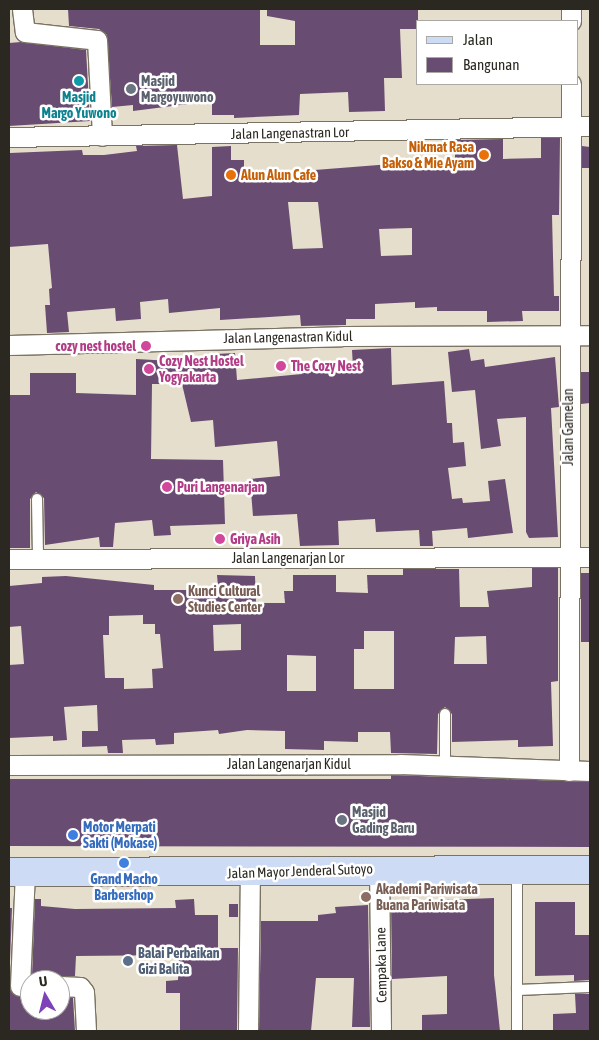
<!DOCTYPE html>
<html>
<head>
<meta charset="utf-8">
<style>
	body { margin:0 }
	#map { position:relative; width:599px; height:1040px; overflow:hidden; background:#e5decc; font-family:"Asap Condensed",sans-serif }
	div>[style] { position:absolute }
	.building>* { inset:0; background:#694c71 }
	.roads { filter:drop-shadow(1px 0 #7a7363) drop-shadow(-1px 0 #7a7363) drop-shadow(0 1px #7a7363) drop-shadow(0 -1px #7a7363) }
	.lane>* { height:10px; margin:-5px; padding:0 5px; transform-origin:5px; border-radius:5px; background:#fff }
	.street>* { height:19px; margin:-9.5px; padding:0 9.5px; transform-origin:9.5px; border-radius:9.5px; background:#fff }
	.primary>* { height:28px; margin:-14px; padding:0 14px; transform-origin:14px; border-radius:14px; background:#cddbf4 }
	.dots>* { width:14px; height:14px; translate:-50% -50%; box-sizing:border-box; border:2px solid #fff; border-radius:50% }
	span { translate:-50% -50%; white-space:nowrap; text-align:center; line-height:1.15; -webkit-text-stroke:5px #fff; paint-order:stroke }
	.worship-label { font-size:14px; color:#5b616d; font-weight:700 }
	.left { translate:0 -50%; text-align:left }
	.culture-label { font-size:14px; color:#0d838f; font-weight:700 }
	.street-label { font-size:14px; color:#2b2821 }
	.food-label { font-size:14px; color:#c56008; font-weight:700 }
	.right { translate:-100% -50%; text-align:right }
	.hotel-label { font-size:14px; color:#b23c85; font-weight:700 }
	.education-label { font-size:14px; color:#785e54; font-weight:700 }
	.shop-label { font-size:14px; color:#366cbe; font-weight:700 }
	.service-label { font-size:14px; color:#4e5e75; font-weight:700 }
	.frame { position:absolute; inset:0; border:10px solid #2b2821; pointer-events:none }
	.legend { position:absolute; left:416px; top:20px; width:162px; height:65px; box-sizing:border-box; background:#fff; border:1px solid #aaa9a6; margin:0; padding:6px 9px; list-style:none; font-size:15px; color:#2b2821 }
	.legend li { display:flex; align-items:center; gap:10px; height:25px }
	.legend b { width:25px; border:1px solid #aaa9a6 }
	.north { position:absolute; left:20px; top:970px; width:50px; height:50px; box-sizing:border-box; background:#fff; border:1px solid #aaa9a6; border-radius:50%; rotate:352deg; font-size:14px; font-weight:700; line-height:20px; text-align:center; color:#2b2821 }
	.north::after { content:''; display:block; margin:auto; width:18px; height:22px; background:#7d42b8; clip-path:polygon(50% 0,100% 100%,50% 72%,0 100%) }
</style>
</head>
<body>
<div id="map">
	<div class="building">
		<div style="clip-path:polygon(68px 9px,260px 9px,260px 45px,295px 45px,295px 21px,267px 16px,267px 9px,418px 9px,418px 29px,400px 29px,402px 78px,384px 78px,385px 111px,349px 112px,348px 92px,300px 94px,299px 115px,234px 118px,234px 115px,212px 115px,212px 101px,133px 111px,133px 105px,112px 107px,107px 35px,99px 29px,69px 26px)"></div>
		<div style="clip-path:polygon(21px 42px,86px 50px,90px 121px,9px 126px,9px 43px)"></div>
		<div style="clip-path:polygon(evenodd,541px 138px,560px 138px,559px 215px,552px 215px,554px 296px,559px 296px,559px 311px,522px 311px,523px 321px,487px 322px,487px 311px,437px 311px,437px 307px,415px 308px,415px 302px,375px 304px,375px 319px,346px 319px,346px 325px,301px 326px,300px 315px,220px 320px,220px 308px,169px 313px,168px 299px,140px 302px,141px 319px,116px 321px,115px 308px,67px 312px,69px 332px,47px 333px,45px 305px,50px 305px,49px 289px,52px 288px,48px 244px,9px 247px,10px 153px,82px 150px,83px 155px,104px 155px,137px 151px,136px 146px,177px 145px,183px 199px,212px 196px,212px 147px,231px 146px,231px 160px,244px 160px,244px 171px,302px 171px,455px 159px,455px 140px,503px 139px,503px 159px,541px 158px,541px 138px,288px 202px,318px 202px,323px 248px,293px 249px,288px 202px,541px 138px,412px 228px,412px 255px,381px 256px,379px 229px,412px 228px)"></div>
		<div style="clip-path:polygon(582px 146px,590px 147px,590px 168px,582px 168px)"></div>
		<div style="clip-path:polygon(391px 348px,392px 385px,444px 381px,447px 423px,452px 423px,453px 443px,464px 442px,466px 466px,448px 468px,452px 499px,462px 498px,463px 503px,490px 501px,488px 481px,505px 479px,513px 533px,468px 538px,467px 528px,432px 531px,433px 546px,420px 546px,419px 530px,376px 532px,375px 519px,338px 521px,339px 545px,300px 546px,297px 514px,253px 516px,250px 479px,280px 476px,277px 441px,215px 447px,213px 420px,191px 422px,182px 384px,152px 384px,151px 459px,223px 460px,225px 524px,170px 526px,171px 535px,154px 536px,152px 520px,115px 523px,113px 547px,100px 547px,99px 537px,45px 545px,44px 498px,36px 492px,30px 499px,30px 548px,9px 548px,9px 395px,30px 395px,30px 373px,76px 373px,76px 393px,136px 395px,136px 359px,172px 361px,172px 364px,217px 361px,216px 354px,235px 353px,237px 380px,302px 374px,301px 365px,328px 362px,329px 368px,353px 367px,352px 350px)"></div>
		<div style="clip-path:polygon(469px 349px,471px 361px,484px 359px,485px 367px,555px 357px,559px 407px,551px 408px,558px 537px,529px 538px,526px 532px,526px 417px,497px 419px,501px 446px,481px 449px,475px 390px,452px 392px,448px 352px)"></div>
		<div style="clip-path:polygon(581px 372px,590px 372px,590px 403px,581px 404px)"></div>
		<div style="clip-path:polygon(evenodd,532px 568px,558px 568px,558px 681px,551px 682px,553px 746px,518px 747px,518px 740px,452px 742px,452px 714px,445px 707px,438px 714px,437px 754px,391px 753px,390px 732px,358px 732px,358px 742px,324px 741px,324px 750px,285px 749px,285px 731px,247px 730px,219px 734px,218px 730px,174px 733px,174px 744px,156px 745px,155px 739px,122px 740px,123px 753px,108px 753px,107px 746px,82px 747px,82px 731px,98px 731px,97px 705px,64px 707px,67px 740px,53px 741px,53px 736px,9px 738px,9px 665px,24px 664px,21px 626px,9px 627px,9px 586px,42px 583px,42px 577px,66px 576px,154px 585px,154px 590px,186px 590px,218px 586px,217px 575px,255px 576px,256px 603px,285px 603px,284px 591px,293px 591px,293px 575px,336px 575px,336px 592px,368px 593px,367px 575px,403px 575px,403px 569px,459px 569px,460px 607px,489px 607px,487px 591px,532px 587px,532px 568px,143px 615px,143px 624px,155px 624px,155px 634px,160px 634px,163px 668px,152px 669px,153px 688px,124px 689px,124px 678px,105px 678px,103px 635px,109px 635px,109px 616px,143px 615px,532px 568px,241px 624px,241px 650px,214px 651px,213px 625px,241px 624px,532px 568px,364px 631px,394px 631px,394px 689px,354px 689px,354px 649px,364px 649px,364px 631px,532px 568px,486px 636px,487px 664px,454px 664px,455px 637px,486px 636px,532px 568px,287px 655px,316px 656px,316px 691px,287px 691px,287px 655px)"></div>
		<div style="clip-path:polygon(581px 573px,590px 573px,590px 642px,581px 642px)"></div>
		<div style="clip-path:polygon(391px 775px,590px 782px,590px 847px,9px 846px,9px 779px,391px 779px)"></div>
		<div style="clip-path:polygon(494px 898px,494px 975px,500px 1031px,422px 1031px,422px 1015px,447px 1014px,447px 976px,392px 979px,391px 902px)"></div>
		<div style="clip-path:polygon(35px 899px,41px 899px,41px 906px,75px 909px,176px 908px,175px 900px,194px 899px,195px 915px,218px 915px,218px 948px,238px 948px,237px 1031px,180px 1031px,180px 993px,166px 993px,166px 981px,178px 980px,179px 955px,76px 956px,75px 976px,32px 976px)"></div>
		<div style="clip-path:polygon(535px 902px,575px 902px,575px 935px,590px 935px,590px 980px,574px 981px,574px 975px,535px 976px)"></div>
		<div style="clip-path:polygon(229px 904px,238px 904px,238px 917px,229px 917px)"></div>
		<div style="clip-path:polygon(368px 905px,370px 1027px,352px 1027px,354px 978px,316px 978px,311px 1031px,259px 1031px,261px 921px,318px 921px,318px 915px,336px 913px,335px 907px)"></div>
		<div style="clip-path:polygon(9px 908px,12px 908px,10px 961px,9px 960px)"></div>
		<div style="clip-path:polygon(9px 988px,19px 997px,30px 991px,30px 1011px,60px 1011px,60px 997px,73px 998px,75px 1031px,9px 1031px)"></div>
		<div style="clip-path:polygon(575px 994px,590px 994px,590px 1031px,553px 1031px,553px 1014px,576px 1013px)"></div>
	</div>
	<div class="roads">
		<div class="lane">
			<div style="left:37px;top:499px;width:60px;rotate:89deg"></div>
			<div style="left:445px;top:714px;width:52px;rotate:90deg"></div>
			<div style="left:517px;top:872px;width:159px;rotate:90deg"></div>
			<div style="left:517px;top:990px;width:73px;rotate:-2.4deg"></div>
		</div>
		<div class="street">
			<div style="left:22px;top:9px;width:23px;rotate:83deg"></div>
			<div style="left:25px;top:32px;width:72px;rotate:6.3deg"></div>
			<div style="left:97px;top:40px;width:96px;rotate:87deg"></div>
			<div style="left:571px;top:9px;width:12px;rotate:90deg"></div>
			<div style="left:9px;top:137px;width:581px;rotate:-1.08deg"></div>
			<div style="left:9px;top:345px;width:333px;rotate:-1.5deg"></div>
			<div style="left:342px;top:336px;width:248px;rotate:-0.2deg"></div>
			<div style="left:9px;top:559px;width:581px;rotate:-0.2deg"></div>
			<div style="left:9px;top:765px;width:391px;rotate:-0.1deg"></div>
			<div style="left:400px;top:764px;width:190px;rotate:2.1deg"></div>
			<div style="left:569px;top:771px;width:687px;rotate:-89.83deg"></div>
			<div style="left:379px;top:868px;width:163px;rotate:89.3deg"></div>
			<div style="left:20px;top:986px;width:114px;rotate:-87.5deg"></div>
			<div style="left:60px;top:986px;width:20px;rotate:3deg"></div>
			<div style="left:80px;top:987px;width:6px;rotate:51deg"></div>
			<div style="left:84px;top:992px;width:39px;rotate:87deg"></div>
			<div style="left:248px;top:1031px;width:158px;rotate:-89.3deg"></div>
		</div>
		<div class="primary">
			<div style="left:9px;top:872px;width:581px;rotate:-0.2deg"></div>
		</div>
	</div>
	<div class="dots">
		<div style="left:79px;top:81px;background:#0f9aa8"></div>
		<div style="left:131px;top:89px;background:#6b7280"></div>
		<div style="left:484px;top:155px;background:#e8710a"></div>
		<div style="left:231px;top:175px;background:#e8710a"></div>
		<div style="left:146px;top:346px;background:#d1479c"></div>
		<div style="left:281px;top:366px;background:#d1479c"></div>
		<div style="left:149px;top:369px;background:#d1479c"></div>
		<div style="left:167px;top:487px;background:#d1479c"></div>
		<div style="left:220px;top:539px;background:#d1479c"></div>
		<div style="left:178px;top:599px;background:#8d6e63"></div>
		<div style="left:342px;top:820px;background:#6b7280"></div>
		<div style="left:73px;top:835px;background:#3f7fe0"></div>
		<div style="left:124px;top:863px;background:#3f7fe0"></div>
		<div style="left:366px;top:897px;background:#8d6e63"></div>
		<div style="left:128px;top:961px;background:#5c6f8a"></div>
	</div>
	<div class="worship-label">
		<span class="left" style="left:141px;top:89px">Masjid<br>Margoyuwono</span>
		<span class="left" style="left:352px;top:820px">Masjid<br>Gading Baru</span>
	</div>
	<div class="culture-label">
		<span style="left:79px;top:105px">Masjid<br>Margo Yuwono</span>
	</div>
	<div class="street-label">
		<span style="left:290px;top:133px;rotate:-1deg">Jalan Langenastran Lor</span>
		<span style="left:288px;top:337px;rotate:-1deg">Jalan Langenastran Kidul</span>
		<span style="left:568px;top:427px;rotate:-90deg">Jalan Gamelan</span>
		<span style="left:288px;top:558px">Jalan Langenarjan Lor</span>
		<span style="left:289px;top:764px">Jalan Langenarjan Kidul</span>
		<span style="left:300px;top:871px;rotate:-2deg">Jalan Mayor Jenderal Sutoyo</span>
		<span style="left:381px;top:965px;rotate:-91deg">Cempaka Lane</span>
	</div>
	<div class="food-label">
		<span class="right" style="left:474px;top:155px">Nikmat Rasa<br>Bakso &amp; Mie Ayam</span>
		<span class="left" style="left:241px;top:175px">Alun Alun Cafe</span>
	</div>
	<div class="hotel-label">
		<span class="right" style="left:136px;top:346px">cozy nest hostel</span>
		<span class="left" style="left:159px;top:369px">Cozy Nest Hostel<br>Yogyakarta</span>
		<span class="left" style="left:291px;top:366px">The Cozy Nest</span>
		<span class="left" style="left:177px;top:487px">Puri Langenarjan</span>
		<span class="left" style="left:230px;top:539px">Griya Asih</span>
	</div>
	<div class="education-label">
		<span class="left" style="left:188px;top:599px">Kunci Cultural<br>Studies Center</span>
		<span class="left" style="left:376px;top:897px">Akademi Pariwisata<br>Buana Pariwisata</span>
	</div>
	<div class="shop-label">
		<span class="left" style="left:83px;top:835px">Motor Merpati<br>Sakti (Mokase)</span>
		<span style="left:124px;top:887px">Grand Macho<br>Barbershop</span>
	</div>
	<div class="service-label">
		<span class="left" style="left:138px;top:961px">Balai Perbaikan<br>Gizi Balita</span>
	</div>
	<div class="frame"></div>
	<ul class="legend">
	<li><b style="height:6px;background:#cddbf4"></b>Jalan</li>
	<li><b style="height:14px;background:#694c71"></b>Bangunan</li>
	</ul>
	<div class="north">U</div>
</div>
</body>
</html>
